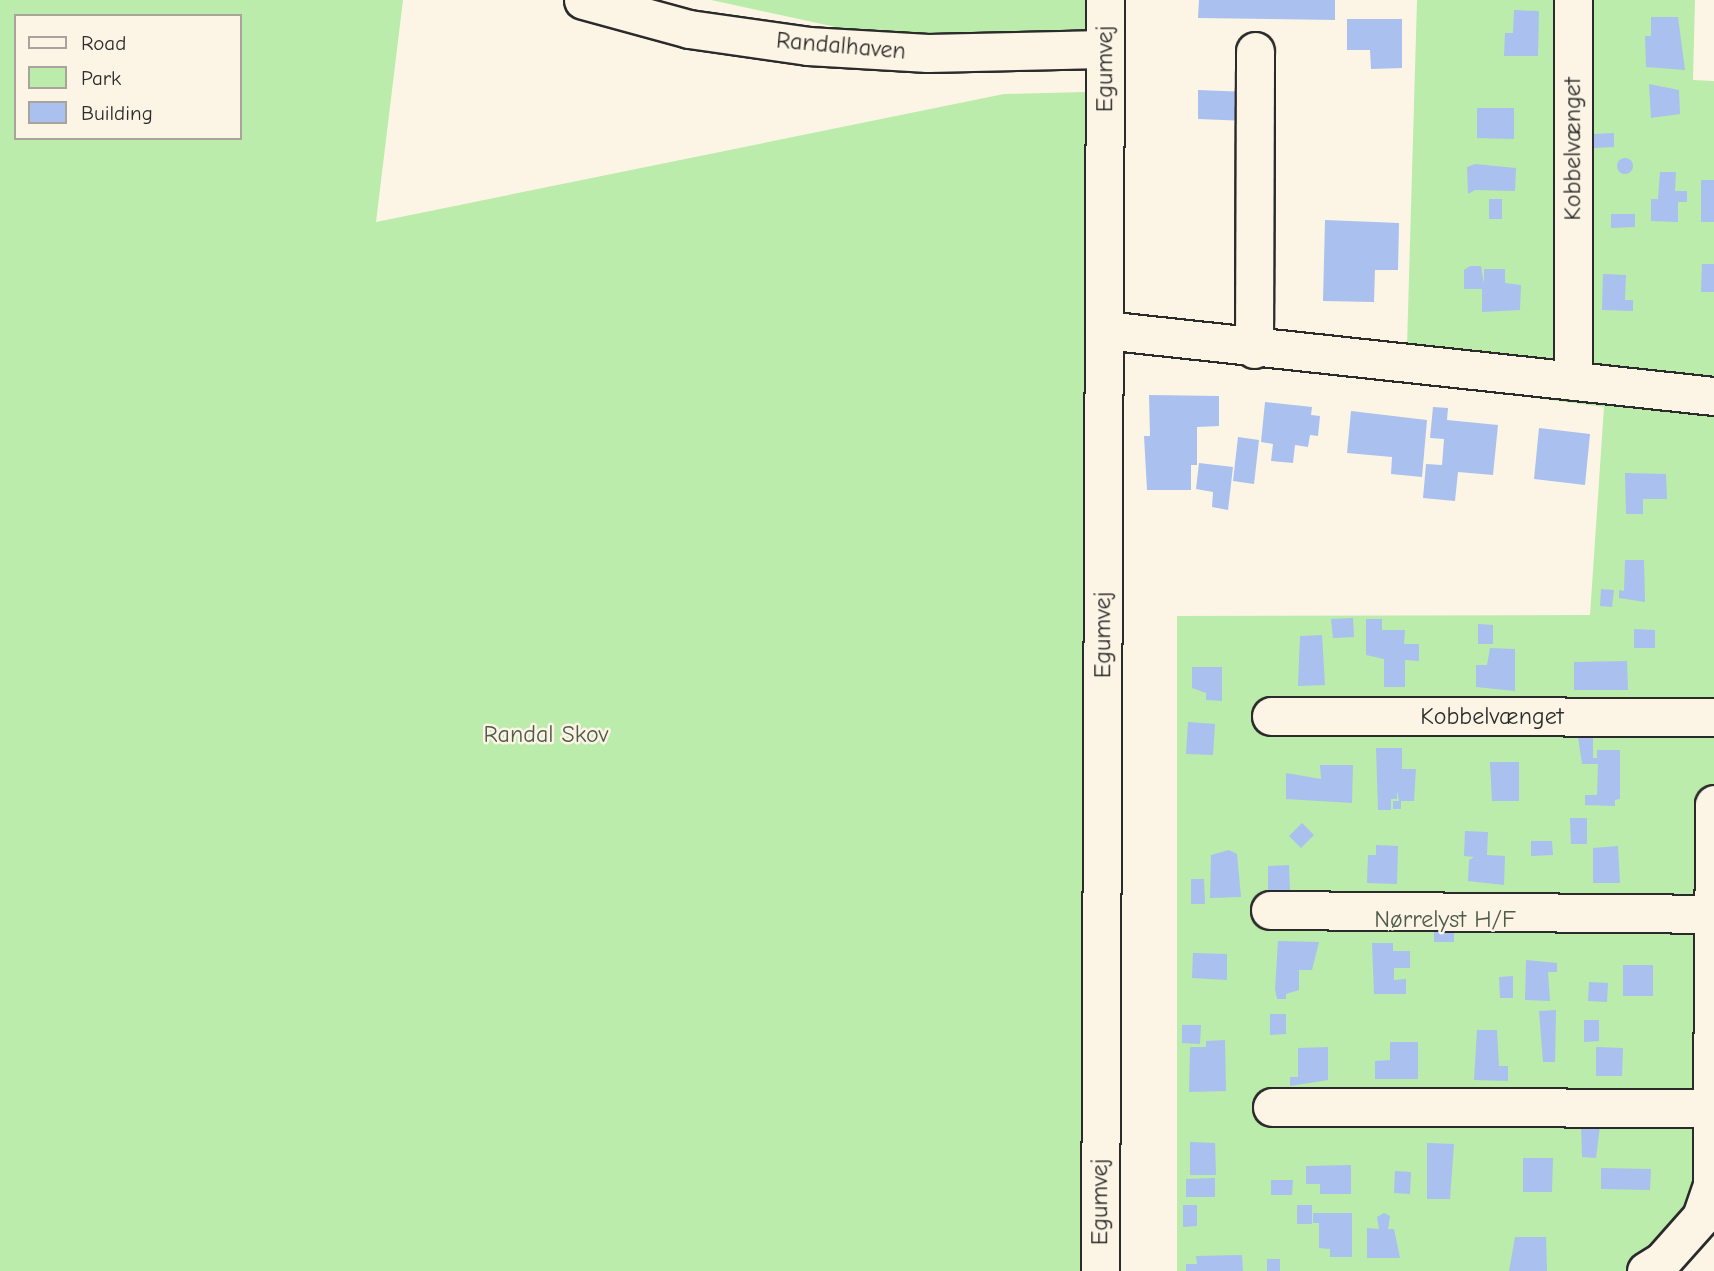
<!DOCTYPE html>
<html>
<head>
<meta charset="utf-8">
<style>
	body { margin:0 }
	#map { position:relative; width:1714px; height:1271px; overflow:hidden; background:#fcf5e5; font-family:"Comic Neue",sans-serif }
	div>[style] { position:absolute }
	.green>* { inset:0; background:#bbecab }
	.building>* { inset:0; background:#aac0ee }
	.round { border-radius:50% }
	.roads { filter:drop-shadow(2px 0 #2b2b2b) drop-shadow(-2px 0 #2b2b2b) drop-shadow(0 2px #2b2b2b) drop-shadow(0 -2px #2b2b2b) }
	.street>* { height:37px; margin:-18.5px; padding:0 18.5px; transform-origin:18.5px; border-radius:18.5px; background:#fcf5e5 }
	span { translate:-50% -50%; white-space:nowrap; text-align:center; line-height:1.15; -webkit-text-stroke:5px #fcf5e5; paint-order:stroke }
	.street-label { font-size:24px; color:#2b2b2b }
	.park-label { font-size:24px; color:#4f5b4b }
	.legend { position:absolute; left:14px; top:14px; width:228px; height:126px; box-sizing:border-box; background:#fcf5e5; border:2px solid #a8a49b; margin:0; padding:9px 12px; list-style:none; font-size:21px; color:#2b2b2b }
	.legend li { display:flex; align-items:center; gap:14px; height:35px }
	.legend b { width:35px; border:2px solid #a8a49b }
</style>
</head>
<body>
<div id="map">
	<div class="green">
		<div style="clip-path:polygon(evenodd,0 0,403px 0,376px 222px,1004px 94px,1087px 92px,1082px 1271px,0 1271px,0 0,16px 16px,240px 16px,240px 138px,16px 138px,16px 16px)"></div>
		<div style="clip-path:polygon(711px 0,1089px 0,1089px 34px,914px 44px)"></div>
		<div style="clip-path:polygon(1417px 0,1695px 0,1693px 80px,1714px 81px,1714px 1224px,1664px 1271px,1177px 1271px,1177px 616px,1590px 615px,1604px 407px,1406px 381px)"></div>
	</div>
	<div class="building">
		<div style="clip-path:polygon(1199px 0,1335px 0,1335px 20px,1198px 18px)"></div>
		<div style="clip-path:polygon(1514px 10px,1539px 11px,1538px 56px,1504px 56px,1505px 33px,1513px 33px)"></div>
		<div style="clip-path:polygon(1651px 17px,1678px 17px,1685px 70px,1646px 67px,1645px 36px,1651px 36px)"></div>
		<div style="clip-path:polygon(1347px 19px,1402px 19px,1402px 68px,1371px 69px,1370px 50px,1347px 50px)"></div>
		<div style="clip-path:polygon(1649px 84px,1679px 90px,1680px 114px,1651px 118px)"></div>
		<div style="clip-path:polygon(1198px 90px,1248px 92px,1248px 121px,1198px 119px)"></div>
		<div style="clip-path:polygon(1477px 108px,1514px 108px,1514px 139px,1477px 138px)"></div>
		<div style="clip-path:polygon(1614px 133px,1614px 147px,1594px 148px,1594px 134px)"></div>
		<div class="round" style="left:1617px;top:158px;width:16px;height:16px"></div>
		<div style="clip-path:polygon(1475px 164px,1516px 168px,1515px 191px,1475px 190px,1468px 194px,1467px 167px)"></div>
		<div style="clip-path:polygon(1660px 172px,1676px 172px,1675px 191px,1687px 191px,1687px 202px,1678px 202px,1678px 222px,1651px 221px,1651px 199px,1658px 199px)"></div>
		<div style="clip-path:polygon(1701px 180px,1714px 180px,1714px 222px,1701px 222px)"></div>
		<div style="clip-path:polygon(1489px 199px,1502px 199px,1502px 219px,1489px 219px)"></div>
		<div style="clip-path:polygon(1611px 214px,1635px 214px,1635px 227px,1611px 228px)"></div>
		<div style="clip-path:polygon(1325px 220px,1399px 223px,1398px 270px,1375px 270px,1374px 302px,1323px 301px)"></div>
		<div style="clip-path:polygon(1702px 264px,1714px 264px,1714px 292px,1701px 292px)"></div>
		<div style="clip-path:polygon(1470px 266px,1481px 266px,1484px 284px,1484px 269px,1505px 269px,1505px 283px,1521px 285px,1520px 310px,1482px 312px,1482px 289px,1464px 289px,1464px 270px)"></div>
		<div style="clip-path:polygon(1603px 274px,1626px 275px,1625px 300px,1633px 300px,1633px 311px,1602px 310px)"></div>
		<div style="clip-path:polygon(1149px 395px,1219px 396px,1219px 426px,1197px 427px,1197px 465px,1191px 465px,1191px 490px,1147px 490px,1144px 436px,1150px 436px)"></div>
		<div style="clip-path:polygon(1265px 402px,1312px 407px,1311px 415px,1320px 416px,1318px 436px,1310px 435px,1308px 447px,1295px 445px,1293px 463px,1271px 461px,1273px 444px,1261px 442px)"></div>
		<div style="clip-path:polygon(1433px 407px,1448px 408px,1447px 420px,1498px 425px,1493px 475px,1458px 472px,1455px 501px,1423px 498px,1426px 464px,1442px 465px,1444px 439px,1430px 438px)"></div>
		<div style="clip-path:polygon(1351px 411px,1427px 420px,1422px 477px,1391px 474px,1392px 457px,1347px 453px)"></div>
		<div style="clip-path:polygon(1539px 428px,1590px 434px,1585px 485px,1534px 479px)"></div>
		<div style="clip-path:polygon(1238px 437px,1259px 440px,1254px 484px,1233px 481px)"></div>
		<div style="clip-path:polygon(1199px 463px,1233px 467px,1228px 510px,1212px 507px,1213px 492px,1196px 489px)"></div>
		<div style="clip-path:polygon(1625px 473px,1666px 474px,1667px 499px,1643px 499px,1643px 514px,1626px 514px)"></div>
		<div style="clip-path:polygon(1625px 560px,1644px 560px,1645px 602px,1619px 598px,1619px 590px,1624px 591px)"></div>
		<div style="clip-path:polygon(1601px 589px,1614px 590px,1612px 607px,1600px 606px)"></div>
		<div style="clip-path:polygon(1353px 618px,1354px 637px,1333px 638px,1331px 619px)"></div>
		<div style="clip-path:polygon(1366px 619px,1382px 619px,1382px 630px,1405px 630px,1404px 644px,1419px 644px,1419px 661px,1405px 660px,1405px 687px,1384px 687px,1384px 659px,1366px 655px)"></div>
		<div style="clip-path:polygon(1478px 624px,1493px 625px,1493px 644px,1478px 644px)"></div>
		<div style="clip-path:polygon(1634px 629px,1655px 630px,1655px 648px,1634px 648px)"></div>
		<div style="clip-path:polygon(1322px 635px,1325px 685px,1298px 686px,1300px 636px)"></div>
		<div style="clip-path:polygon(1490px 648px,1515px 649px,1515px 691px,1476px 687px,1476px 665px,1487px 665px)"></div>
		<div style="clip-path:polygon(1627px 661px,1628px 690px,1574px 690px,1574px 662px)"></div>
		<div style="clip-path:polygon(1192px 667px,1222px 667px,1222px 701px,1206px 700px,1206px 693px,1192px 688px)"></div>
		<div style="clip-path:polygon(1188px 722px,1215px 724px,1213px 755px,1186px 754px)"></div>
		<div style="clip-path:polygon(1578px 737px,1593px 737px,1593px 758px,1597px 758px,1597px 750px,1620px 750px,1620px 799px,1615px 800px,1615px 806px,1585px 805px,1585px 795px,1597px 795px,1598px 764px,1582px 764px)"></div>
		<div style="clip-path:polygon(1376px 748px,1402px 748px,1402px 769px,1416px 769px,1414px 801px,1401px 801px,1401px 809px,1393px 809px,1393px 801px,1399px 801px,1397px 790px,1397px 799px,1391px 799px,1391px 810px,1378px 810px)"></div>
		<div style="clip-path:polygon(1490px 762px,1519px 762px,1519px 801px,1492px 801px)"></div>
		<div style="clip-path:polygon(1320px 765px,1353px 765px,1352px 803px,1286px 799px,1286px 773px,1321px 779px)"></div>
		<div style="clip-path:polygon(1570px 818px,1587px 818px,1587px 844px,1571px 844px)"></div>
		<div style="clip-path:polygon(1302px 823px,1314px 835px,1301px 848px,1289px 836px)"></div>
		<div style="clip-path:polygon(1465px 831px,1488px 832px,1487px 855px,1505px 856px,1504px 885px,1468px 881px,1469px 860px,1474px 857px,1464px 856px)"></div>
		<div style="clip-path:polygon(1531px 841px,1552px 841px,1553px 855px,1531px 856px)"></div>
		<div style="clip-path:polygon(1376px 845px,1398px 846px,1397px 884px,1367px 883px,1368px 855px,1376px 855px)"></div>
		<div style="clip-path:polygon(1618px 846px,1620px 883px,1593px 883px,1593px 848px)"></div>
		<div style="clip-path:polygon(1229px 850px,1237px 854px,1241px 897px,1210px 898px,1211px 855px)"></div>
		<div style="clip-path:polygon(1289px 865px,1290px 891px,1268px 891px,1268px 866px)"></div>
		<div style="clip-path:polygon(1191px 879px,1204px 879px,1205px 904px,1191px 904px)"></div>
		<div style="clip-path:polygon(1434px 928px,1454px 928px,1454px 942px,1434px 942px)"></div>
		<div style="clip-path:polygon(1278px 941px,1319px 942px,1312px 970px,1299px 970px,1299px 990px,1286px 994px,1286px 999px,1277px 999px,1275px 989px)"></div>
		<div style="clip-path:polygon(1372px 943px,1393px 943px,1393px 951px,1410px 951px,1410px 968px,1394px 968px,1394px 980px,1406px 979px,1406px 994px,1374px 994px)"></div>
		<div style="clip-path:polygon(1193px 953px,1227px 954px,1227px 980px,1192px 978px)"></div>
		<div style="clip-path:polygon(1526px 960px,1557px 963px,1557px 972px,1548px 972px,1550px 1001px,1525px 1000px)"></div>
		<div style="clip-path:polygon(1623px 965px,1653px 965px,1653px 996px,1623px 996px)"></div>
		<div style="clip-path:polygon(1513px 976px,1513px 998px,1500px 998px,1499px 977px)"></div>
		<div style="clip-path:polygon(1589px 982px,1608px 983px,1607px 1002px,1588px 1001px)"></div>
		<div style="clip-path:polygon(1556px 1010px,1555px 1062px,1543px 1062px,1539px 1011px)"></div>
		<div style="clip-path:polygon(1270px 1014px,1286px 1014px,1286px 1034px,1270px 1035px)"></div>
		<div style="clip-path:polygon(1584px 1020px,1599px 1020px,1599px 1041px,1584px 1042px)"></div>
		<div style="clip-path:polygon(1182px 1025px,1201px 1025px,1200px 1044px,1182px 1043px)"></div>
		<div style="clip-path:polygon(1477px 1030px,1497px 1030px,1499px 1066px,1508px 1066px,1508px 1081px,1474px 1080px)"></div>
		<div style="clip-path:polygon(1225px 1040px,1226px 1091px,1189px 1092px,1190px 1047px,1206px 1047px,1206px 1041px)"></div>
		<div style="clip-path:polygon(1390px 1042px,1418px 1042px,1418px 1079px,1375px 1079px,1375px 1061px,1390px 1060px)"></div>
		<div style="clip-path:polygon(1328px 1047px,1328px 1080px,1290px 1086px,1290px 1077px,1298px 1077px,1298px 1048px)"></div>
		<div style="clip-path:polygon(1596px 1047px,1623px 1048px,1622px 1076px,1596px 1076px)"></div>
		<div style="clip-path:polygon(1581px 1125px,1600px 1126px,1596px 1158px,1582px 1157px)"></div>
		<div style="clip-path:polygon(1190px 1142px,1215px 1143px,1216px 1175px,1190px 1175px)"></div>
		<div style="clip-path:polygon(1427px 1143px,1454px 1144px,1450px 1199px,1427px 1199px)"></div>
		<div style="clip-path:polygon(1523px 1158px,1553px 1158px,1552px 1192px,1523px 1192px)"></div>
		<div style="clip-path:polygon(1351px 1165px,1351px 1194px,1320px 1194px,1320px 1184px,1306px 1184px,1306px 1166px)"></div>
		<div style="clip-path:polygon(1601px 1168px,1651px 1169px,1650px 1190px,1601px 1189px)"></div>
		<div style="clip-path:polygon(1395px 1171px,1411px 1172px,1410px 1194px,1394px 1193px)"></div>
		<div style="clip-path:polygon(1215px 1178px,1215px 1197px,1186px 1197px,1186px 1179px)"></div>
		<div style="clip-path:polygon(1271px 1180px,1293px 1180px,1292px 1195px,1271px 1195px)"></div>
		<div style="clip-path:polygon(1183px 1205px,1197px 1205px,1197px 1226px,1183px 1227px)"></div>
		<div style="clip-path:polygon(1297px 1205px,1312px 1205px,1312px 1224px,1297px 1224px)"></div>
		<div style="clip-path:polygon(1313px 1213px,1352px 1213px,1352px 1257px,1330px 1257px,1330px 1249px,1319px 1248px,1319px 1223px,1313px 1223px)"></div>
		<div style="clip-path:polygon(1384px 1213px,1390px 1216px,1388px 1229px,1394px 1229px,1400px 1258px,1367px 1258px,1367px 1228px,1379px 1229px,1377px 1217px)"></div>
		<div style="clip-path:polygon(1515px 1237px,1546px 1237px,1547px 1271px,1509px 1271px)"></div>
		<div style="clip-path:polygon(1242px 1255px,1243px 1271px,1186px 1271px,1186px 1264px,1197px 1264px,1196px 1256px)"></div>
		<div style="clip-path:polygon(1267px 1259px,1280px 1259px,1280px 1271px,1267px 1271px)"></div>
	</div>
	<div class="roads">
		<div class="street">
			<div style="left:583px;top:0;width:110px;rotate:15.3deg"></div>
			<div style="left:689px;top:29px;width:120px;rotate:8.1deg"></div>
			<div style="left:808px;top:46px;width:120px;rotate:3.3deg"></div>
			<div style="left:928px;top:53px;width:176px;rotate:-1.3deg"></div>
			<div style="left:1573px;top:0;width:381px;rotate:90deg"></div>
			<div style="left:1104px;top:330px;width:614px;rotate:6.18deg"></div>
			<div style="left:1254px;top:349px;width:298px;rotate:-89.8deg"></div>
			<div style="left:1271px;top:716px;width:443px;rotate:0.1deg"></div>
			<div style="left:1270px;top:910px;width:442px;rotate:0.5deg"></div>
			<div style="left:1272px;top:1107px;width:440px;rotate:0.1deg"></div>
			<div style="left:1712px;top:1108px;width:304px;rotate:-89.6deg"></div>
			<div style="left:1100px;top:1271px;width:1271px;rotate:-89.77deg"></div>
			<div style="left:1646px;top:1271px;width:19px;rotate:-32deg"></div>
			<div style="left:1662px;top:1261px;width:59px;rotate:-48.4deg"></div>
			<div style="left:1701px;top:1217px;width:34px;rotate:-71deg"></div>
			<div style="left:1712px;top:1185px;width:77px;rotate:-90deg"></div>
		</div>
	</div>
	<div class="street-label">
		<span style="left:841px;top:46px;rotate:5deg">Randalhaven</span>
		<span style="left:1105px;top:69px;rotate:-90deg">Egumvej</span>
		<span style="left:1573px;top:149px;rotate:-90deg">Kobbelvænget</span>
		<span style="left:1103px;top:635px;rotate:-90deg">Egumvej</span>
		<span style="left:1492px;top:717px">Kobbelvænget</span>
		<span style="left:1100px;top:1202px;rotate:-90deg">Egumvej</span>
	</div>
	<div class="park-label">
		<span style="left:546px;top:735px">Randal Skov</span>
		<span style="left:1445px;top:920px">Nørrelyst H/F</span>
	</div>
	<ul class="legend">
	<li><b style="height:9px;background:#fcf5e5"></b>Road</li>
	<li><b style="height:19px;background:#bbecab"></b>Park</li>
	<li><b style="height:19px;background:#aac0ee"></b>Building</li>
	</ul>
</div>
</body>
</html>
